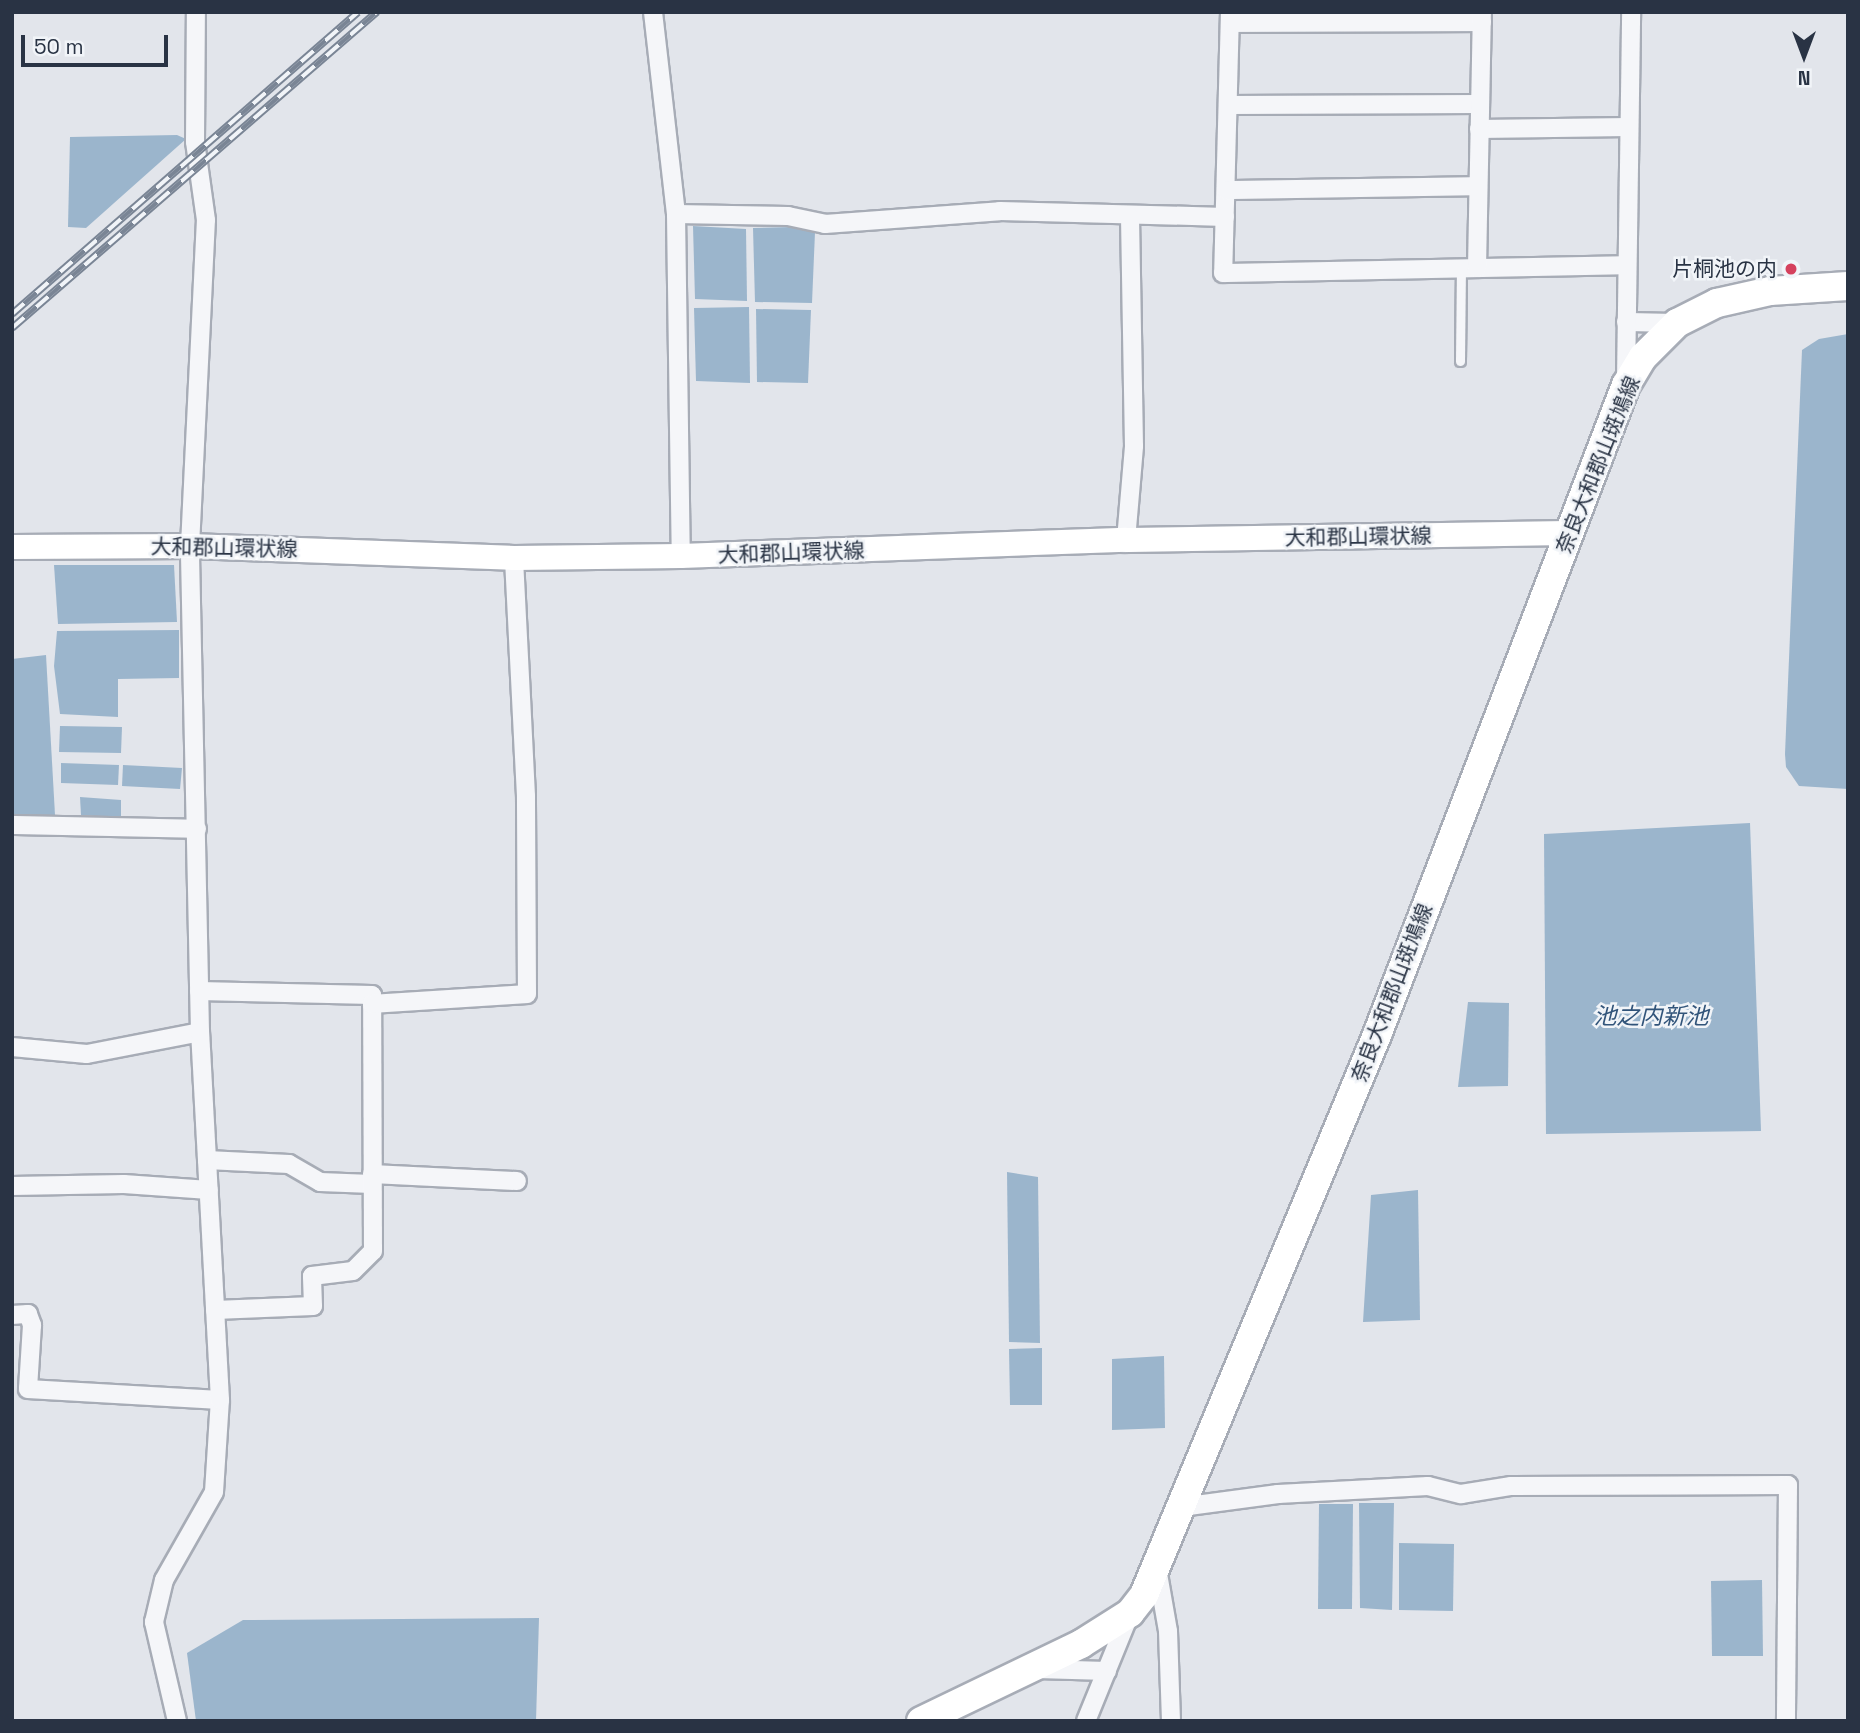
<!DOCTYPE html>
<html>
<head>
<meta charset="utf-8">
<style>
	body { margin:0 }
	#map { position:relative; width:1860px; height:1733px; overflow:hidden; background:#e2e5eb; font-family:"Space Grotesk","Noto Sans JP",sans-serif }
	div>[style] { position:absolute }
	.water>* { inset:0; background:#9bb5cc }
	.roads { filter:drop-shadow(2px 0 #a7acb6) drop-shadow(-2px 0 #a7acb6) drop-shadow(0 2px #a7acb6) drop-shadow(0 -2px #a7acb6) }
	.service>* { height:9px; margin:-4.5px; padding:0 4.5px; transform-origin:4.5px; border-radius:4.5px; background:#f5f6f9 }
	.minor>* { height:18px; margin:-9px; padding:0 9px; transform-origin:9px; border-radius:9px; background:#f5f6f9 }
	.secondary>* { height:24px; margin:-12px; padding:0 12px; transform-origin:12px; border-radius:12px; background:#fff }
	.primary>* { height:28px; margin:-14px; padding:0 14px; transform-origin:14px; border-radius:14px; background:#fff }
	.rail>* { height:8px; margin-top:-4px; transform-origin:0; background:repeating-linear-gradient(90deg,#f1f4f8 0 16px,#7a8595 0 32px); box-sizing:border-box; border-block:2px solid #7a8595 }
	.dots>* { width:19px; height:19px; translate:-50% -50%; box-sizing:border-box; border:4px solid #f1f4f8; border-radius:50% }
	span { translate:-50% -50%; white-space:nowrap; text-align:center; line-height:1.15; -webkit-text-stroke:5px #f1f4f8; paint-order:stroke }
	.poi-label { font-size:21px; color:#293344 }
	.right { translate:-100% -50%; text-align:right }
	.street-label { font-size:21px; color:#293344 }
	.water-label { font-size:23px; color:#31547a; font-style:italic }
	.frame { position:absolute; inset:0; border:14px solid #293344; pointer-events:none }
	.north { position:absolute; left:1769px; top:21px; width:70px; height:70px; -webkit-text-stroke:5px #f1f4f8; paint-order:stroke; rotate:180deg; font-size:19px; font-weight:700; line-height:28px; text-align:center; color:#293344 }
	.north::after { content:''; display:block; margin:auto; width:24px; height:32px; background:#293344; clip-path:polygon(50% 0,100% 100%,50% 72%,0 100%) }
	.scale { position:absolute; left:21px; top:35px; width:147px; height:32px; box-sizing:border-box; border:4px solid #293344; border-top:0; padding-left:9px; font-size:21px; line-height:24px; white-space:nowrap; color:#293344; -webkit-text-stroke:5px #f1f4f8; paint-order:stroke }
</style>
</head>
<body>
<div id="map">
	<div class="water">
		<div style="clip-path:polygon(177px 135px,186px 139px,86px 228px,68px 227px,70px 137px)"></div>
		<div style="clip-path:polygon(693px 226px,746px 229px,747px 301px,695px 299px)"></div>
		<div style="clip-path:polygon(792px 227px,815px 232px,812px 303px,755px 302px,753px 228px)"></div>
		<div style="clip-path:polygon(749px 307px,750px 383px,696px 381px,694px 308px)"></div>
		<div style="clip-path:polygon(756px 309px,811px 310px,808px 383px,757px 382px)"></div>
		<div style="clip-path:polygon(1848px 334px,1848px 789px,1799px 786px,1786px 767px,1785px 754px,1802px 350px,1819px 339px)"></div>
		<div style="clip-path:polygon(54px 565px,174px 565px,177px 622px,58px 624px)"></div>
		<div style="clip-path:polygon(179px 630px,179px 678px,118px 679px,118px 717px,60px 714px,54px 666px,57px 631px)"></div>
		<div style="clip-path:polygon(46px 655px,55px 815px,12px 818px,12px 659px)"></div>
		<div style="clip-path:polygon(60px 726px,122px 727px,121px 753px,59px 752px)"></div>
		<div style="clip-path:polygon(61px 763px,119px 765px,118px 785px,61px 783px)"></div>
		<div style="clip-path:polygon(123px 765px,182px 768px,180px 789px,122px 786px)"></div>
		<div style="clip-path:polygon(80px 797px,121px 800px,121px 818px,81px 815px)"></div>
		<div style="clip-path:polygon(1750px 823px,1761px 1131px,1546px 1134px,1544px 834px)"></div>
		<div style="clip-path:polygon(1468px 1002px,1509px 1003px,1508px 1086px,1458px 1087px)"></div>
		<div style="clip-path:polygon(1007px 1172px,1038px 1177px,1040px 1343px,1009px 1342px)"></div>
		<div style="clip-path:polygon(1418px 1190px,1420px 1320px,1363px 1322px,1371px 1195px)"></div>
		<div style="clip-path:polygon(1042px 1348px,1042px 1405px,1010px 1405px,1009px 1349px)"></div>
		<div style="clip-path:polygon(1164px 1356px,1165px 1428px,1112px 1430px,1112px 1359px)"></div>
		<div style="clip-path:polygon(1359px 1503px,1394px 1503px,1392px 1610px,1360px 1608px)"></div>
		<div style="clip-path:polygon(1319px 1504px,1353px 1504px,1352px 1609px,1318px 1609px)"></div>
		<div style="clip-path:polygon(1399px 1543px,1454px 1544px,1453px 1611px,1399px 1610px)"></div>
		<div style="clip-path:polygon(1762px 1580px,1763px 1656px,1712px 1656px,1711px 1581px)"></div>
		<div style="clip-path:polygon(539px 1618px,536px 1721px,196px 1721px,187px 1653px,243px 1620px)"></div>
	</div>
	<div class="roads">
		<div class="service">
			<div style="left:1460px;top:361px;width:93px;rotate:-89.4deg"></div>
		</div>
		<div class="minor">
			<div style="left:653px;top:12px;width:203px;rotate:83.5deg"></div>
			<div style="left:676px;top:214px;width:342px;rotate:89.2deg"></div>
			<div style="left:1230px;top:12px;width:261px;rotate:91.5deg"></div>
			<div style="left:1223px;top:273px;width:404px;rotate:-1.1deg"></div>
			<div style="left:1230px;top:23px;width:252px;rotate:-0.2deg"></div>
			<div style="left:1228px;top:105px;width:252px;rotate:-0.2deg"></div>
			<div style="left:1479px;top:129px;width:150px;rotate:-0.8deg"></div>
			<div style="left:1226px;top:190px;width:252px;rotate:-0.9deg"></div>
			<div style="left:676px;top:214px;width:112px;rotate:1deg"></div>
			<div style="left:788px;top:216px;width:38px;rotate:12deg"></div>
			<div style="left:825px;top:224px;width:175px;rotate:-4.2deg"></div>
			<div style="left:1000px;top:211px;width:225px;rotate:1.5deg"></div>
			<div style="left:1477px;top:268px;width:256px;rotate:-88.9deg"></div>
			<div style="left:1626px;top:322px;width:51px;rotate:1.1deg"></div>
			<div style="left:1626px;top:381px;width:369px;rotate:-89.2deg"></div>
			<div style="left:1126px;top:540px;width:94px;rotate:-85.1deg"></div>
			<div style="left:1134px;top:446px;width:229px;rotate:-91deg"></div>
			<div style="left:12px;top:825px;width:185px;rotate:1.2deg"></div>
			<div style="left:199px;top:991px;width:173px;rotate:1.3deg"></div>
			<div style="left:372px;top:995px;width:9px;rotate:90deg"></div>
			<div style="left:12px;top:1047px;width:75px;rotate:5.3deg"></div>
			<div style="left:87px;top:1054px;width:115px;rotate:-11deg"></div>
			<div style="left:207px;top:1160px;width:82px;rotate:2.8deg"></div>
			<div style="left:289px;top:1164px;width:36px;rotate:30deg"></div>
			<div style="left:320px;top:1182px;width:52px;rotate:2.2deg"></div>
			<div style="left:372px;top:1174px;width:145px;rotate:2.8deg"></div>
			<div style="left:12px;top:1186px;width:112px;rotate:-1deg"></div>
			<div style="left:124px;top:1184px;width:85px;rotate:4deg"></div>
			<div style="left:215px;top:1310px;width:98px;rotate:-2.3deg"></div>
			<div style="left:313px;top:1306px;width:30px;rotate:-92deg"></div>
			<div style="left:312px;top:1276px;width:41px;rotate:-7deg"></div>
			<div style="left:353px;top:1271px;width:28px;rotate:-45deg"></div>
			<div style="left:373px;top:1251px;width:247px;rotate:-90.2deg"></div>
			<div style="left:372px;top:1004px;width:155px;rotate:-3.7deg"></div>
			<div style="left:527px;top:994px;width:198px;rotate:-90.3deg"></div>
			<div style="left:526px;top:796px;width:238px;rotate:-92.9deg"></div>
			<div style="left:12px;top:1315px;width:16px;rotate:-4deg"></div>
			<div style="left:28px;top:1314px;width:12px;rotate:70deg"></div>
			<div style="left:32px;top:1325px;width:64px;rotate:93.6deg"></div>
			<div style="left:28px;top:1389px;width:192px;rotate:3.3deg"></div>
			<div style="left:1181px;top:1507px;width:98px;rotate:-7.6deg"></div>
			<div style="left:1278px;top:1494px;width:150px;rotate:-3.1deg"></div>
			<div style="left:1428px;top:1486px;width:34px;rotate:14deg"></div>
			<div style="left:1461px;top:1494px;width:51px;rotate:-9.1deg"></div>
			<div style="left:1511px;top:1486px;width:277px;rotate:-0.2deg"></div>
			<div style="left:1788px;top:1485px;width:236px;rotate:90.5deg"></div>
			<div style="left:1157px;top:1568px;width:64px;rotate:80.1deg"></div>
			<div style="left:1168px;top:1631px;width:90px;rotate:88.1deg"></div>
			<div style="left:1037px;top:1669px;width:70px;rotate:1.6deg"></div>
			<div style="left:177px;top:1721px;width:102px;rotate:-103.1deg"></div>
			<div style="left:154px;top:1622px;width:43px;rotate:-76.6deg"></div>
			<div style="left:164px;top:1580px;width:101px;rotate:-60.4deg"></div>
			<div style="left:214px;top:1492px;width:92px;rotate:-86.3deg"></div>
			<div style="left:220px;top:1400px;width:369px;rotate:-93.1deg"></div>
			<div style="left:200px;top:1032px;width:486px;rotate:-91.2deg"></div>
			<div style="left:190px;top:546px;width:326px;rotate:-87.2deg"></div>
			<div style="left:206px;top:220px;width:79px;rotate:-98deg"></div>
			<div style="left:195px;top:142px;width:130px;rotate:-89.6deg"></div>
			<div style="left:1086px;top:1721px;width:117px;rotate:-67.8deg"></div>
		</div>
		<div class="secondary">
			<div style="left:12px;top:547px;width:178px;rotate:-0.3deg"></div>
			<div style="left:190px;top:546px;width:324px;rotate:2.1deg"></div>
			<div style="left:514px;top:558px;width:167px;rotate:-0.7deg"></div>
			<div style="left:681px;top:556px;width:445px;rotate:-2.1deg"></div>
			<div style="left:1126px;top:540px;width:444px;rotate:-0.9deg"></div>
		</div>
		<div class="primary">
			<div style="left:921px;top:1721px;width:178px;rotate:-25.7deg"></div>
			<div style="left:1081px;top:1644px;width:58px;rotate:-32.3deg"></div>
			<div style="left:1130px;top:1613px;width:23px;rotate:-52deg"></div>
			<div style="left:1144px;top:1595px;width:607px;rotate:-67.41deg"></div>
			<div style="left:1377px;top:1035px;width:696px;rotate:-69.04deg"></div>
			<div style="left:1626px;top:385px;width:33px;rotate:-59deg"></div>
			<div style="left:1643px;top:357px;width:48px;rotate:-45deg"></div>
			<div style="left:1677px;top:323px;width:45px;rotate:-26.6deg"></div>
			<div style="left:1717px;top:303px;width:54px;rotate:-12.8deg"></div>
			<div style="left:1770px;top:291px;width:78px;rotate:-3.7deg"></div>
		</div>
	</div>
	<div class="rail">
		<div style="left:12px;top:314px;width:459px;rotate:-41.1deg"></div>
		<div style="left:12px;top:328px;width:483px;rotate:-40.9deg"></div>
	</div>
	<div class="dots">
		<div style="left:1791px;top:269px;background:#d5415d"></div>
	</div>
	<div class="poi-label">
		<span class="right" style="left:1777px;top:269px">片桐池の内</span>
	</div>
	<div class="street-label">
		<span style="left:1598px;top:465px;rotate:-68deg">奈良大和郡山斑鳩線</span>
		<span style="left:1358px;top:537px;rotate:-1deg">大和郡山環状線</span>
		<span style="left:224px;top:548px;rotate:1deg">大和郡山環状線</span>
		<span style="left:791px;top:553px;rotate:-2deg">大和郡山環状線</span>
		<span style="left:1392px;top:993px;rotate:-69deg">奈良大和郡山斑鳩線</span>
	</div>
	<div class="water-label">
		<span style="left:1651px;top:1016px">池之内新池</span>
	</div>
	<div class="frame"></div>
	<div class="north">N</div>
	<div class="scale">50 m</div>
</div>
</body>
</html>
